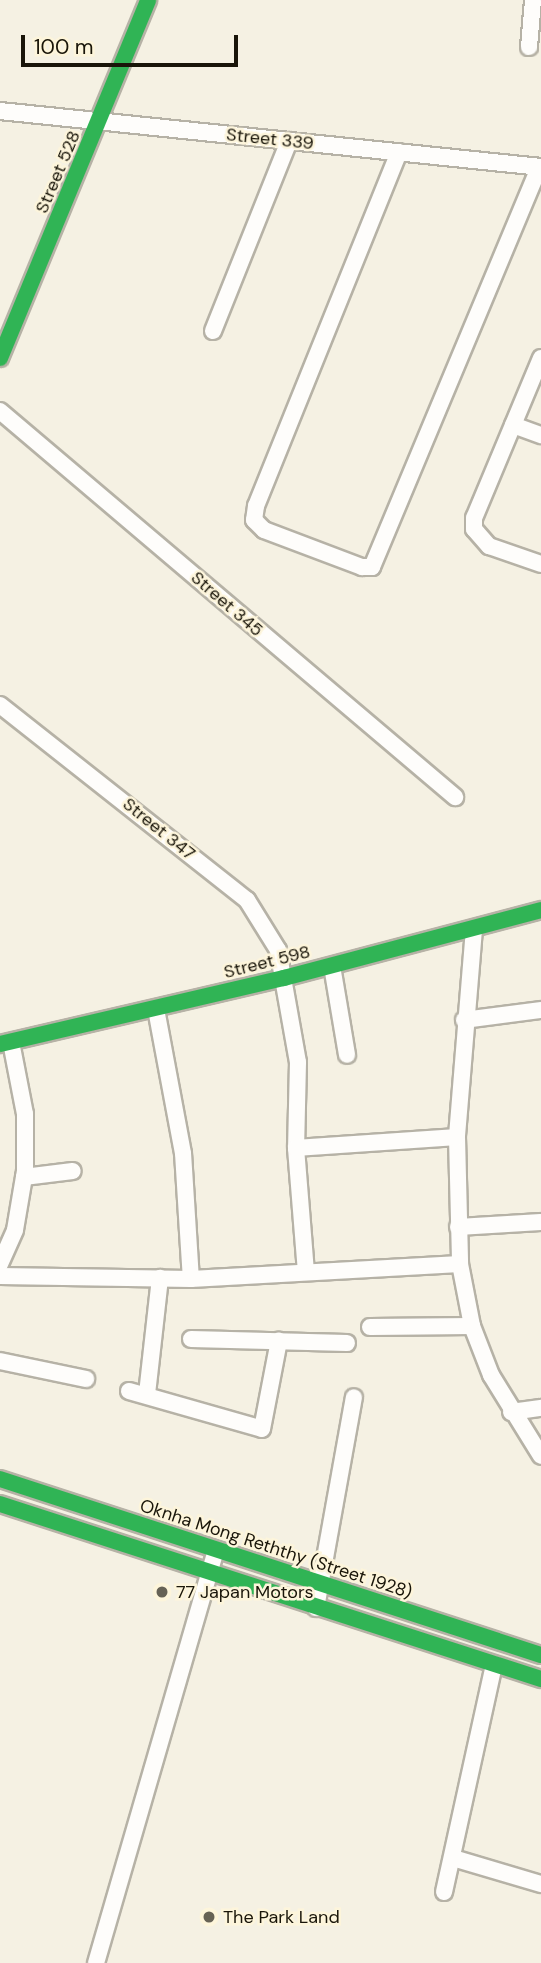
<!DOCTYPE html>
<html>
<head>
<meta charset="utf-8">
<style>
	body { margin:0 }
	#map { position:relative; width:541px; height:1963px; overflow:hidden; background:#f5f1e3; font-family:"DM Sans",sans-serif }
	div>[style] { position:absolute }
	.roads { filter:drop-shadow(2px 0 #b6b2a6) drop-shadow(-2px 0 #b6b2a6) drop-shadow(0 2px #b6b2a6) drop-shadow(0 -2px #b6b2a6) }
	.street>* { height:16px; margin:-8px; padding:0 8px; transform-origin:8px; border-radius:8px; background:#fefdfb }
	.fast>* { height:16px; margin:-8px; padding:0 8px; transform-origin:8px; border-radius:8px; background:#30b455 }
	.dots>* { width:19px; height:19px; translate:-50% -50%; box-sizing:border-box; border:4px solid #fdf5db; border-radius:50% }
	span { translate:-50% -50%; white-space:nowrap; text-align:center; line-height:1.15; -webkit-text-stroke:5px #fdf5db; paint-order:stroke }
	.street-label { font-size:18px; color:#191509 }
	.poi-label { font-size:18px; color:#191509 }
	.left { translate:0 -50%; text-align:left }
	.scale { position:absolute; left:21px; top:35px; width:217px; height:32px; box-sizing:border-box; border:4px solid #191509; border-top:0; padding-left:9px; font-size:21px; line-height:24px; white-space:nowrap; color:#191509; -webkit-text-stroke:5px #fdf5db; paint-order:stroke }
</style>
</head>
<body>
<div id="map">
	<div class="roads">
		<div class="street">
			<div style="left:529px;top:47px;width:47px;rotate:-85.1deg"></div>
			<div style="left:0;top:111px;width:544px;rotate:5.91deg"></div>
			<div style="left:399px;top:152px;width:382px;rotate:112deg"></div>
			<div style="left:256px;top:506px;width:14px;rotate:98deg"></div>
			<div style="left:254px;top:520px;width:14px;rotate:45deg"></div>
			<div style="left:264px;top:530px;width:105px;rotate:20.7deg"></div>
			<div style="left:362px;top:567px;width:10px"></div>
			<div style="left:372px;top:567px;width:433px;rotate:-67.3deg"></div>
			<div style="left:213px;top:331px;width:205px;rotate:-68.2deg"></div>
			<div style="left:541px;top:358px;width:173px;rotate:112.7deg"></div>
			<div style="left:474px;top:518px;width:11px;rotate:90deg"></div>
			<div style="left:474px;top:529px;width:23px;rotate:49deg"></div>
			<div style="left:489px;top:546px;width:55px;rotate:19.1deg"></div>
			<div style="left:0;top:411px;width:597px;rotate:40.31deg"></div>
			<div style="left:513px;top:425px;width:30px;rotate:20deg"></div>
			<div style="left:0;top:705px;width:315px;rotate:38.3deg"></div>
			<div style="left:247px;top:900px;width:59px;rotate:58.2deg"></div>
			<div style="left:278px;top:950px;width:114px;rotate:79.9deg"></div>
			<div style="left:298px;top:1062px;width:86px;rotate:91.3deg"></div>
			<div style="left:296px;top:1148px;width:124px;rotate:85.4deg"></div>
			<div style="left:474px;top:929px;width:209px;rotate:94.7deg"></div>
			<div style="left:457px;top:1137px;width:127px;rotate:88.6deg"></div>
			<div style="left:460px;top:1264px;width:63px;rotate:79deg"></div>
			<div style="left:472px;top:1326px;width:53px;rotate:68.8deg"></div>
			<div style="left:491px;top:1375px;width:95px;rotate:58.3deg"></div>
			<div style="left:332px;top:966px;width:90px;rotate:80.4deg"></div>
			<div style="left:156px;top:1009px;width:147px;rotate:79.4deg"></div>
			<div style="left:183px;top:1153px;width:126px;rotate:86.4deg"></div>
			<div style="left:464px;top:1020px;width:78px;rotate:-7.4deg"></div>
			<div style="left:296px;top:1148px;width:161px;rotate:-3.9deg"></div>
			<div style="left:24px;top:1177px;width:49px;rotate:-7deg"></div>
			<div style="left:458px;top:1227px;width:83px;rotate:-3.4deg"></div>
			<div style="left:0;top:1264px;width:37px;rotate:-66deg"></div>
			<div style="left:15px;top:1230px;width:60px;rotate:-80.4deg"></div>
			<div style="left:25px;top:1171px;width:57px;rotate:-90deg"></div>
			<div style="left:25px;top:1114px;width:73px;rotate:-101deg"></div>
			<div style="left:0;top:1276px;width:191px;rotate:0.9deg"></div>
			<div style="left:191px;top:1279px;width:269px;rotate:-3.2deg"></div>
			<div style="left:370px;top:1327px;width:102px;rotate:-0.6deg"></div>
			<div style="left:191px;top:1339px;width:156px;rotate:1.5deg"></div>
			<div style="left:0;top:1361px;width:88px;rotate:11.8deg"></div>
			<div style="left:129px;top:1391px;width:138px;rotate:15.9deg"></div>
			<div style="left:262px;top:1429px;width:90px;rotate:-79.1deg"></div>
			<div style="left:147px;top:1394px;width:117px;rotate:-83.6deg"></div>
			<div style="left:511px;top:1412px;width:30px;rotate:-8deg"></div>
			<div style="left:316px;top:1608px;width:214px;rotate:-79.8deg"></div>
			<div style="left:453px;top:1858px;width:92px;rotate:16.5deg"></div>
			<div style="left:444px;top:1892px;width:233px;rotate:-77.6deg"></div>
			<div style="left:96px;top:1963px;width:430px;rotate:-73.8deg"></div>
		</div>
		<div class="fast">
			<div style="left:0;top:358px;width:387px;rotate:-67.5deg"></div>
			<div style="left:0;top:1044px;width:292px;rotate:-13.1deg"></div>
			<div style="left:284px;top:978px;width:266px;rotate:-14.8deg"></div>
			<div style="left:0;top:1479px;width:569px;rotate:18.02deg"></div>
			<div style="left:0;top:1504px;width:569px;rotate:17.93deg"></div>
		</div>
	</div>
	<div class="dots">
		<div style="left:162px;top:1592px;background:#666255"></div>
		<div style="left:209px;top:1917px;background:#666255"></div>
	</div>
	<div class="street-label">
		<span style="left:270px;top:139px;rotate:6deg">Street 339</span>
		<span style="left:58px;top:172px;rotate:-67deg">Street 528</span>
		<span style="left:227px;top:604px;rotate:41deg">Street 345</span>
		<span style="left:159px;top:829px;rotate:39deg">Street 347</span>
		<span style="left:267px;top:962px;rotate:-14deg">Street 598</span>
		<span style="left:276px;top:1549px;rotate:18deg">Oknha Mong Reththy (Street 1928)</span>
	</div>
	<div class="poi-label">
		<span class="left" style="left:176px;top:1592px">77 Japan Motors</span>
		<span class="left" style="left:223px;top:1917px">The Park Land</span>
	</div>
	<div class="scale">100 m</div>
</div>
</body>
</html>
